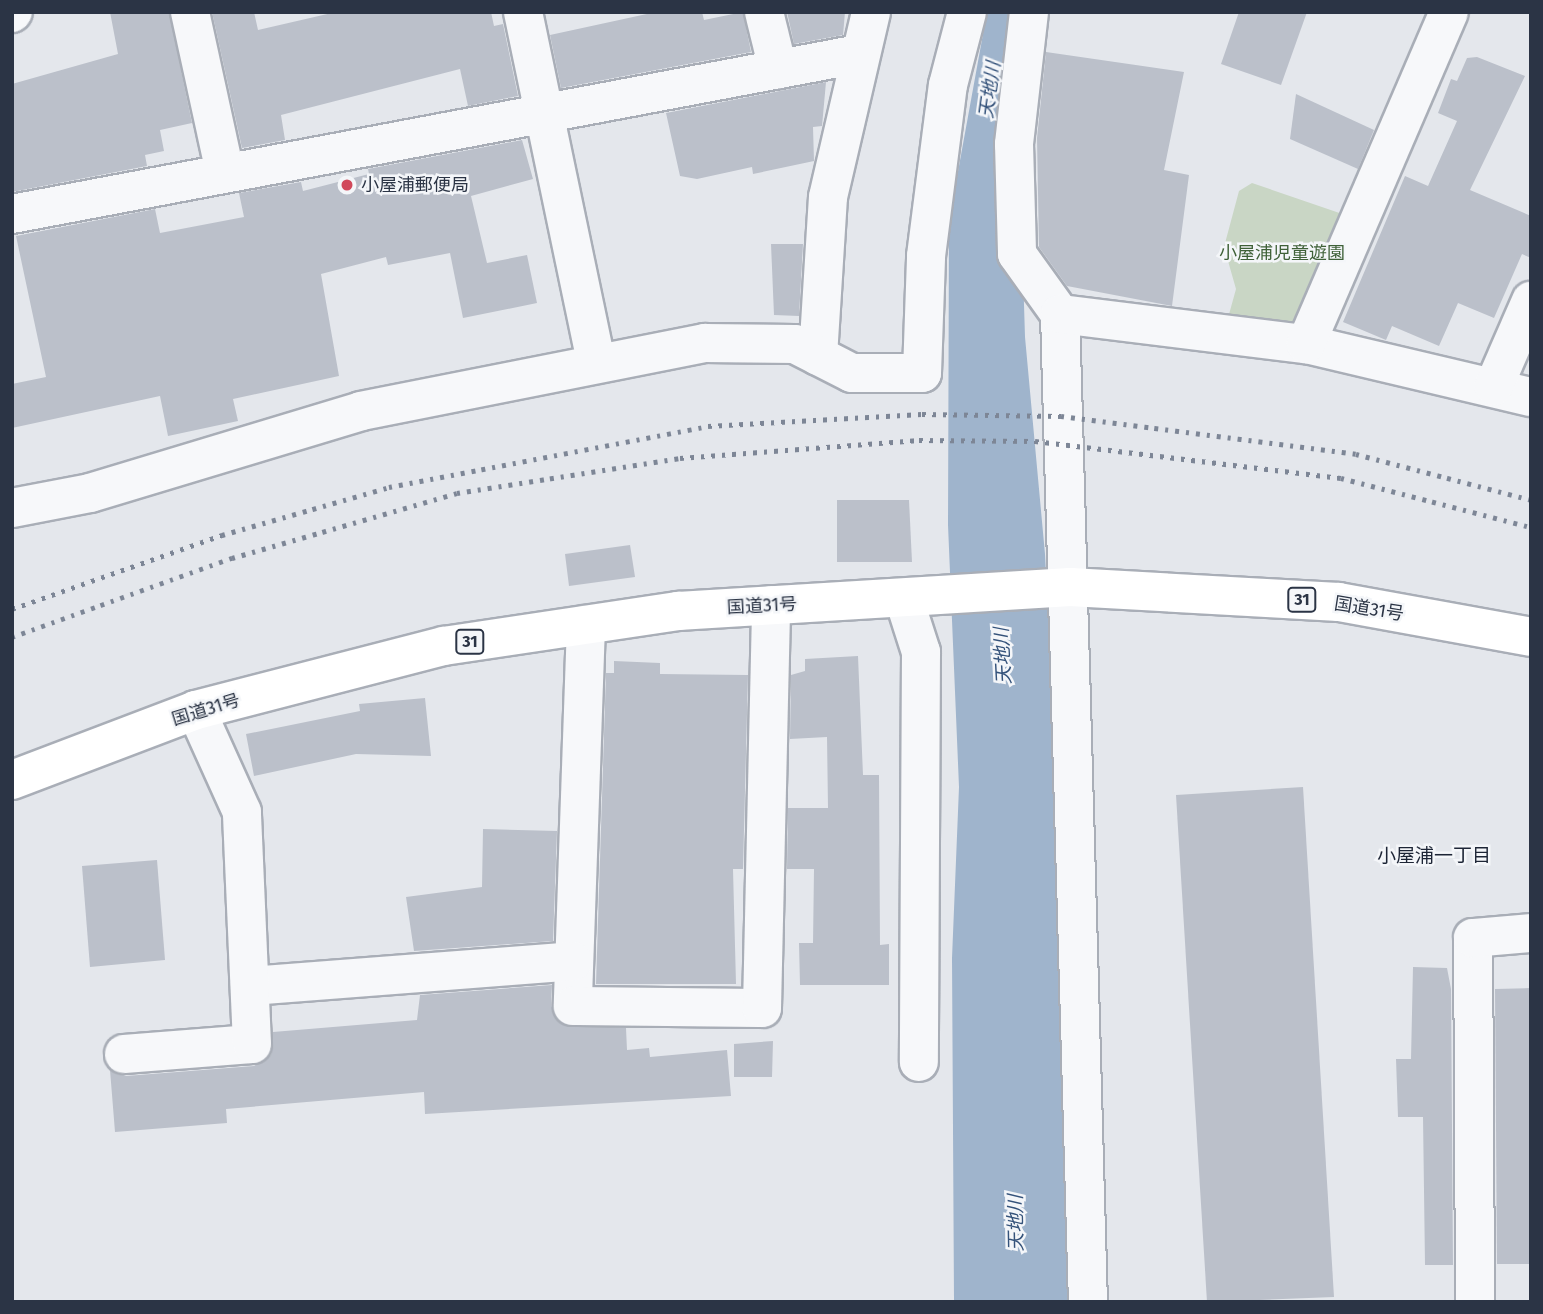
<!DOCTYPE html>
<html>
<head>
<meta charset="utf-8">
<style>
	body { margin:0 }
	#map { position:relative; width:1543px; height:1314px; overflow:hidden; background:#e4e7ec; font-family:"Fira Sans","Noto Sans JP",sans-serif }
	div>[style] { position:absolute }
	.green>* { inset:0; background:#c9d6c5 }
	.water>* { inset:0; background:#9fb4cc }
	.building>* { inset:0; background:#bbc0ca }
	.roads { filter:drop-shadow(2px 0 #a9aeb7) drop-shadow(-2px 0 #a9aeb7) drop-shadow(0 2px #a9aeb7) drop-shadow(0 -2px #a9aeb7) }
	.minor>* { height:38px; margin:-19px; padding:0 19px; transform-origin:19px; border-radius:19px; background:#f7f8fa }
	.highway>* { height:38px; margin:-19px; padding:0 19px; transform-origin:19px; border-radius:19px; background:#fff }
	.rail>* { height:5px; margin-top:-2.5px; transform-origin:0; background:repeating-linear-gradient(90deg,#7d8696 0 3.5px,transparent 0 10.5px) }
	.dots>* { width:19px; height:19px; translate:-50% -50%; box-sizing:border-box; border:4px solid #f4f6f9; border-radius:50% }
	span { translate:-50% -50%; white-space:nowrap; text-align:center; line-height:1.15; -webkit-text-stroke:5px #f4f6f9; paint-order:stroke }
	.shield-label span { padding:2px 5px; background:#f4f6f9; border:2px solid; border-radius:5px; -webkit-text-stroke-width:0 }
	.shield-label { font-size:16px; color:#2b3445; font-weight:700 }
	.poi-label { font-size:18px; color:#2b3445 }
	.left { translate:0 -50%; text-align:left }
	.park-label { font-size:18px; color:#3f6138 }
	.street-label { font-size:18px; color:#2b3445 }
	.water-label { font-size:19px; color:#34527a; font-style:italic }
	.neighbourhood-label { font-size:19px; color:#1d2536 }
	.frame { position:absolute; inset:0; border:14px solid #2b3445; pointer-events:none }
</style>
</head>
<body>
<div id="map">
	<div class="green">
		<div style="clip-path:polygon(1252px 183px,1357px 219px,1307px 330px,1228px 318px,1236px 289px,1224px 247px,1239px 191px)"></div>
	</div>
	<div class="water">
		<div style="clip-path:polygon(987px 12px,1038px 12px,1020px 174px,1025px 337px,1045px 554px,1082px 1302px,954px 1302px,952px 958px,959px 787px,948px 525px,949px 221px)"></div>
	</div>
	<div class="building">
		<div style="clip-path:polygon(110px 12px,169px 12px,192px 123px,160px 130px,164px 151px,145px 155px,147px 166px,12px 192px,12px 84px,118px 54px)"></div>
		<div style="clip-path:polygon(212px 12px,254px 12px,258px 30px,336px 12px,491px 12px,494px 26px,503px 24px,518px 96px,468px 106px,460px 69px,281px 115px,285px 140px,242px 148px)"></div>
		<div style="clip-path:polygon(656px 12px,702px 12px,704px 20px,743px 12px,751px 52px,561px 88px,550px 35px)"></div>
		<div style="clip-path:polygon(787px 12px,845px 12px,843px 35px,794px 44px)"></div>
		<div style="clip-path:polygon(1239px 12px,1307px 12px,1281px 85px,1221px 64px)"></div>
		<div style="clip-path:polygon(1046px 52px,1184px 72px,1164px 170px,1189px 175px,1172px 306px,1067px 286px,1039px 247px,1037px 138px)"></div>
		<div style="clip-path:polygon(1477px 57px,1525px 76px,1470px 190px,1531px 216px,1531px 258px,1522px 254px,1494px 318px,1458px 303px,1439px 346px,1392px 326px,1386px 340px,1343px 322px,1405px 176px,1428px 186px,1457px 121px,1438px 113px,1451px 79px,1457px 81px,1467px 58px)"></div>
		<div style="clip-path:polygon(826px 82px,822px 126px,813px 127px,814px 161px,753px 174px,752px 167px,697px 179px,680px 176px,666px 113px)"></div>
		<div style="clip-path:polygon(1296px 94px,1374px 130px,1358px 169px,1290px 139px)"></div>
		<div style="clip-path:polygon(522px 140px,533px 179px,471px 196px,487px 263px,527px 255px,537px 303px,463px 318px,450px 253px,388px 265px,386px 257px,321px 274px,339px 376px,233px 399px,238px 421px,168px 436px,160px 396px,12px 428px,12px 384px,46px 377px,16px 236px,155px 209px,160px 233px,244px 217px,239px 193px,301px 182px,303px 191px,369px 174px,368px 169px)"></div>
		<div style="clip-path:polygon(771px 244px,803px 244px,799px 316px,774px 315px)"></div>
		<div style="clip-path:polygon(837px 500px,909px 500px,912px 562px,837px 562px)"></div>
		<div style="clip-path:polygon(630px 545px,635px 577px,569px 586px,565px 554px)"></div>
		<div style="clip-path:polygon(858px 656px,863px 775px,879px 775px,880px 945px,889px 944px,889px 985px,800px 985px,799px 943px,813px 943px,814px 869px,787px 869px,788px 808px,828px 808px,827px 737px,790px 739px,791px 675px,805px 671px,805px 659px)"></div>
		<div style="clip-path:polygon(614px 661px,660px 663px,660px 674px,748px 675px,743px 869px,733px 869px,736px 984px,596px 984px,606px 673px,614px 673px)"></div>
		<div style="clip-path:polygon(425px 698px,431px 756px,356px 754px,254px 776px,246px 734px,360px 711px,359px 704px)"></div>
		<div style="clip-path:polygon(1303px 787px,1334px 1297px,1207px 1302px,1176px 795px)"></div>
		<div style="clip-path:polygon(483px 829px,557px 831px,553px 941px,414px 951px,406px 897px,482px 887px)"></div>
		<div style="clip-path:polygon(157px 860px,165px 960px,90px 967px,82px 866px)"></div>
		<div style="clip-path:polygon(1413px 967px,1447px 968px,1451px 989px,1453px 1265px,1425px 1265px,1423px 1117px,1398px 1117px,1396px 1059px,1411px 1059px)"></div>
		<div style="clip-path:polygon(552px 985px,551px 1006px,561px 1024px,626px 1028px,627px 1050px,649px 1048px,650px 1057px,727px 1050px,731px 1096px,425px 1114px,424px 1092px,226px 1109px,227px 1123px,115px 1132px,110px 1070px,126px 1076px,254px 1066px,271px 1055px,273px 1032px,417px 1020px,420px 995px)"></div>
		<div style="clip-path:polygon(1531px 988px,1531px 1264px,1497px 1264px,1495px 989px)"></div>
		<div style="clip-path:polygon(773px 1041px,772px 1077px,734px 1077px,734px 1044px)"></div>
	</div>
	<div class="roads">
		<div class="minor">
			<div style="left:190px;top:12px;width:165px;rotate:77.7deg"></div>
			<div style="left:523px;top:12px;width:358px;rotate:78.2deg"></div>
			<div style="left:764px;top:12px;width:59px;rotate:76.2deg"></div>
			<div style="left:1029px;top:12px;width:133px;rotate:96.5deg"></div>
			<div style="left:1014px;top:144px;width:110px;rotate:88.4deg"></div>
			<div style="left:1017px;top:254px;width:74px;rotate:54.4deg"></div>
			<div style="left:1060px;top:314px;width:988px;rotate:88.38deg"></div>
			<div style="left:12px;top:13px;width:1px;rotate:-45deg"></div>
			<div style="left:12px;top:214px;width:862px;rotate:-10.7deg"></div>
			<div style="left:1060px;top:314px;width:248px;rotate:7deg"></div>
			<div style="left:1306px;top:344px;width:231px;rotate:13.3deg"></div>
			<div style="left:1306px;top:344px;width:361px;rotate:-66.7deg"></div>
			<div style="left:818px;top:356px;width:159px;rotate:-86.4deg"></div>
			<div style="left:828px;top:197px;width:190px;rotate:-76.9deg"></div>
			<div style="left:1494px;top:386px;width:93px;rotate:-66.5deg"></div>
			<div style="left:12px;top:508px;width:79px;rotate:-10.9deg"></div>
			<div style="left:90px;top:493px;width:283px;rotate:-16.8deg"></div>
			<div style="left:361px;top:411px;width:351px;rotate:-11.2deg"></div>
			<div style="left:705px;top:343px;width:90px;rotate:0.6deg"></div>
			<div style="left:795px;top:344px;width:64px;rotate:27deg"></div>
			<div style="left:852px;top:373px;width:70px"></div>
			<div style="left:922px;top:373px;width:117px;rotate:-88deg"></div>
			<div style="left:926px;top:256px;width:172px;rotate:-82.7deg"></div>
			<div style="left:948px;top:85px;width:75px;rotate:-75.4deg"></div>
			<div style="left:904px;top:599px;width:56px;rotate:72.2deg"></div>
			<div style="left:921px;top:652px;width:410px;rotate:90.3deg"></div>
			<div style="left:586px;top:625px;width:381px;rotate:92deg"></div>
			<div style="left:573px;top:1006px;width:189px;rotate:0.6deg"></div>
			<div style="left:762px;top:1008px;width:403px;rotate:-88.7deg"></div>
			<div style="left:250px;top:986px;width:324px;rotate:-4.4deg"></div>
			<div style="left:124px;top:1054px;width:128px;rotate:-4.5deg"></div>
			<div style="left:252px;top:1044px;width:232px;rotate:-92.5deg"></div>
			<div style="left:242px;top:812px;width:112px;rotate:-114.3deg"></div>
			<div style="left:1475px;top:1302px;width:364px;rotate:-90.3deg"></div>
			<div style="left:1473px;top:938px;width:58px;rotate:-4.9deg"></div>
		</div>
		<div class="highway">
			<div style="left:12px;top:780px;width:197px;rotate:-20.8deg"></div>
			<div style="left:196px;top:710px;width:256px;rotate:-14.5deg"></div>
			<div style="left:444px;top:646px;width:237px;rotate:-8.5deg"></div>
			<div style="left:678px;top:611px;width:393px;rotate:-3.5deg"></div>
			<div style="left:1070px;top:587px;width:269px;rotate:3.2deg"></div>
			<div style="left:1339px;top:602px;width:195px;rotate:10.3deg"></div>
		</div>
	</div>
	<div class="rail">
		<div style="left:12px;top:609px;width:223px;rotate:-19.4deg"></div>
		<div style="left:222px;top:535px;width:174px;rotate:-16deg"></div>
		<div style="left:389px;top:487px;width:325px;rotate:-10.8deg"></div>
		<div style="left:708px;top:426px;width:214px;rotate:-3.2deg"></div>
		<div style="left:922px;top:414px;width:139px;rotate:0.8deg"></div>
		<div style="left:1061px;top:416px;width:297px;rotate:7.3deg"></div>
		<div style="left:1356px;top:454px;width:181px;rotate:14.7deg"></div>
		<div style="left:12px;top:637px;width:234px;rotate:-19.8deg"></div>
		<div style="left:232px;top:558px;width:234px;rotate:-16.1deg"></div>
		<div style="left:457px;top:493px;width:226px;rotate:-8.9deg"></div>
		<div style="left:680px;top:458px;width:240px;rotate:-4.3deg"></div>
		<div style="left:919px;top:440px;width:116px;rotate:0.5deg"></div>
		<div style="left:1035px;top:441px;width:308px;rotate:6.9deg"></div>
		<div style="left:1341px;top:478px;width:196px;rotate:14.5deg"></div>
	</div>
	<div class="dots">
		<div style="left:347px;top:185px;background:#d1495b"></div>
	</div>
	<div class="shield-label">
		<span style="left:1302px;top:600px">31</span>
		<span style="left:470px;top:642px">31</span>
	</div>
	<div class="poi-label">
		<span class="left" style="left:361px;top:185px">小屋浦郵便局</span>
	</div>
	<div class="park-label">
		<span style="left:1282px;top:253px">小屋浦児童遊園</span>
	</div>
	<div class="street-label">
		<span style="left:762px;top:606px;rotate:-3deg">国道31号</span>
		<span style="left:1369px;top:609px;rotate:9deg">国道31号</span>
		<span style="left:206px;top:710px;rotate:-17deg">国道31号</span>
	</div>
	<div class="water-label">
		<span style="left:990px;top:90px;rotate:-82deg">天地川</span>
		<span style="left:1003px;top:656px;rotate:-93deg">天地川</span>
		<span style="left:1016px;top:1223px;rotate:-91deg">天地川</span>
	</div>
	<div class="neighbourhood-label">
		<span style="left:1434px;top:856px">小屋浦一丁目</span>
	</div>
	<div class="frame"></div>
</div>
</body>
</html>
